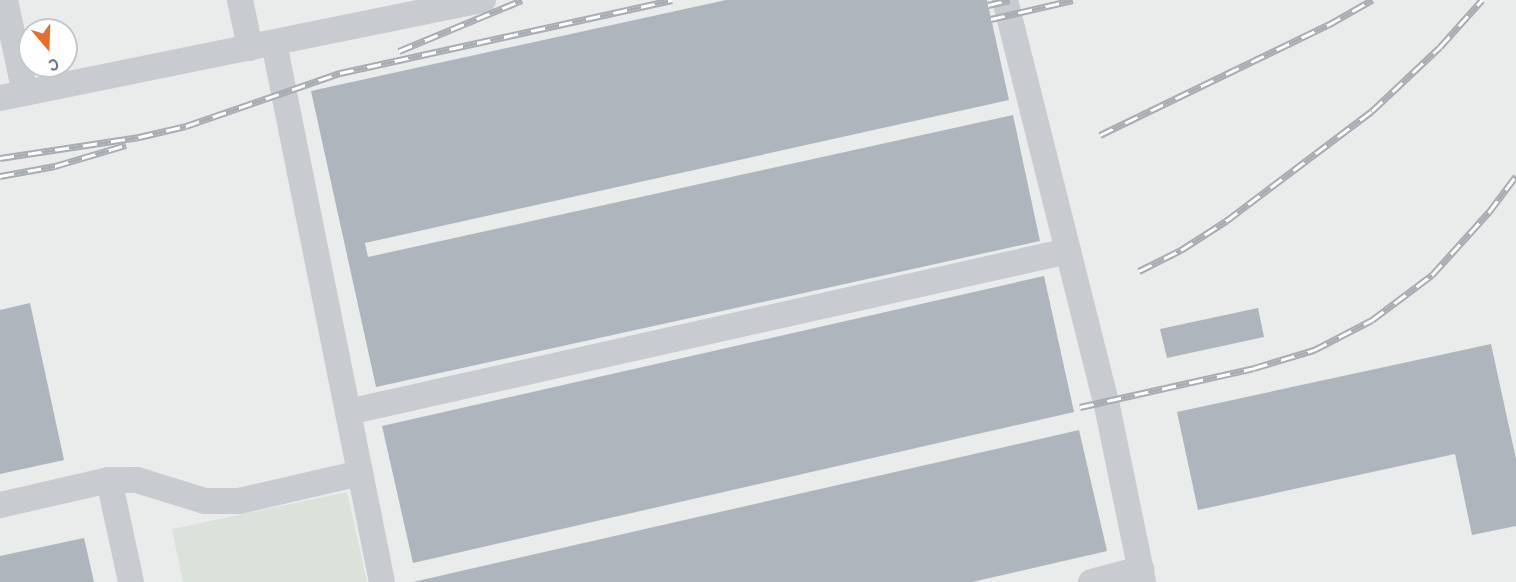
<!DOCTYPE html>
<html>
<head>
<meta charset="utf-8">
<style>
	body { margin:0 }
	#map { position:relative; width:1516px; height:582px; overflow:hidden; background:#fafaf8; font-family:Overpass,sans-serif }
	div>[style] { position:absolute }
	.built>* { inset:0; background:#eaeceb }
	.green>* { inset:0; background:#dbe2d9 }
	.building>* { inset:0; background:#aeb5bd }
	.minor>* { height:26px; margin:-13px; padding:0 13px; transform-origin:13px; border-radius:13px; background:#c8cbcf }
	.rail>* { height:7px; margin-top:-3.5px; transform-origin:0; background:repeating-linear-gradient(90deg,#fff 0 14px,#a8adb4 0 28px); box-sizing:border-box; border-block:2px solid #a8adb4 }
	span { translate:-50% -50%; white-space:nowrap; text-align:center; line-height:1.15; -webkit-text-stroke:6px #fff; paint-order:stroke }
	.north { position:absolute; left:18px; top:18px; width:60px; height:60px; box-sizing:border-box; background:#fff; border:2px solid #c3c8d0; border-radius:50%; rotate:161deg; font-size:16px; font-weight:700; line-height:24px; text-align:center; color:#687689 }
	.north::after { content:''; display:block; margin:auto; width:21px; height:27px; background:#e76e2a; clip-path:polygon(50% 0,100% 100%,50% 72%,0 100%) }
</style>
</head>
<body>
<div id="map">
	<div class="built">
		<div style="clip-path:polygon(evenodd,0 0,1516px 0,1516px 582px,0 582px,0 0,30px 30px,66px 30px,66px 66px,30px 66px,30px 30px)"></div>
	</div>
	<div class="green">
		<div style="clip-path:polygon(347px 492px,367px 582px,183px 582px,172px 529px)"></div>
	</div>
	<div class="building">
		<div style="clip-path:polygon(726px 0,987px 0,1009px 100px,365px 243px,368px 257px,1013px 115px,1040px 241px,376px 387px,311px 91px)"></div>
		<div style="clip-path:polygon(1044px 276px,1074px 412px,413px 563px,382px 426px)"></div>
		<div style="clip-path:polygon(30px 303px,64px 460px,0 474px,0 310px)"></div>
		<div style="clip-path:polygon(1258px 308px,1264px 337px,1167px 358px,1160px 329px)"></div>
		<div style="clip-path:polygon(1491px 344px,1516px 459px,1516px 526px,1472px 535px,1455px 454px,1198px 510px,1177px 412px)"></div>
		<div style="clip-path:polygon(1079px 430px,1107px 551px,972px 582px,413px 582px)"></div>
		<div style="clip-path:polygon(84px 538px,94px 582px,0 582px,0 556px)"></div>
	</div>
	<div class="minor">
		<div style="left:5px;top:0;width:95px;rotate:77.9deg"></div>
		<div style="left:240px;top:0;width:49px;rotate:78.2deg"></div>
		<div style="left:1005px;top:0;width:414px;rotate:75.9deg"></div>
		<div style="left:1106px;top:401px;width:185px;rotate:78.4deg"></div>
		<div style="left:274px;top:43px;width:550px;rotate:78.67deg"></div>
		<div style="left:0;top:98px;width:493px;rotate:-11.5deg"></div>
		<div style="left:348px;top:412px;width:738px;rotate:-12.6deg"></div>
		<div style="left:109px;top:480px;width:104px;rotate:77.8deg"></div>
		<div style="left:0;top:505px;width:112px;rotate:-12.9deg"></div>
		<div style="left:109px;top:480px;width:28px"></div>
		<div style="left:137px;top:480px;width:71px;rotate:17.2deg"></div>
		<div style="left:205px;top:501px;width:34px"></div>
		<div style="left:239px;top:501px;width:124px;rotate:-13deg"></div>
		<div style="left:1091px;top:582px;width:52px;rotate:-14.6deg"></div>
	</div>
	<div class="rail">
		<div style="left:988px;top:5px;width:22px;rotate:-13deg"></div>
		<div style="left:991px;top:19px;width:84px;rotate:-13deg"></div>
		<div style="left:399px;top:51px;width:133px;rotate:-22.5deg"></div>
		<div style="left:1100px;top:135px;width:253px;rotate:-25.8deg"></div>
		<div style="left:1328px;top:25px;width:51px;rotate:-29.6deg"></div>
		<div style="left:0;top:158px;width:141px;rotate:-8.6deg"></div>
		<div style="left:139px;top:137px;width:48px;rotate:-13.2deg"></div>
		<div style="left:186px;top:126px;width:163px;rotate:-19deg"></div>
		<div style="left:340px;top:73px;width:340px;rotate:-12.4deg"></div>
		<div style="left:0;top:176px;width:56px;rotate:-10.3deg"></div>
		<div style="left:55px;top:166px;width:74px;rotate:-16.5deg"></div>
		<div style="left:1139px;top:271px;width:47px;rotate:-26.6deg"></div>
		<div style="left:1181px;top:250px;width:54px;rotate:-32.8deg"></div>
		<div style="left:1226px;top:221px;width:183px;rotate:-37deg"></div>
		<div style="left:1372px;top:111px;width:93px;rotate:-43.3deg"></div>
		<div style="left:1440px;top:47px;width:63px;rotate:-48.2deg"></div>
		<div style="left:1080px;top:407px;width:178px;rotate:-12.6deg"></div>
		<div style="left:1254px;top:368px;width:63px;rotate:-16.7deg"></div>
		<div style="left:1314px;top:350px;width:65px;rotate:-27.3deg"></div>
		<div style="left:1372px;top:320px;width:75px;rotate:-36.9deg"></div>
		<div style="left:1432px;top:275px;width:85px;rotate:-47.9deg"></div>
		<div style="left:1489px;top:212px;width:45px;rotate:-53.1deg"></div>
	</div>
	<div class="north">С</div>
</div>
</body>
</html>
